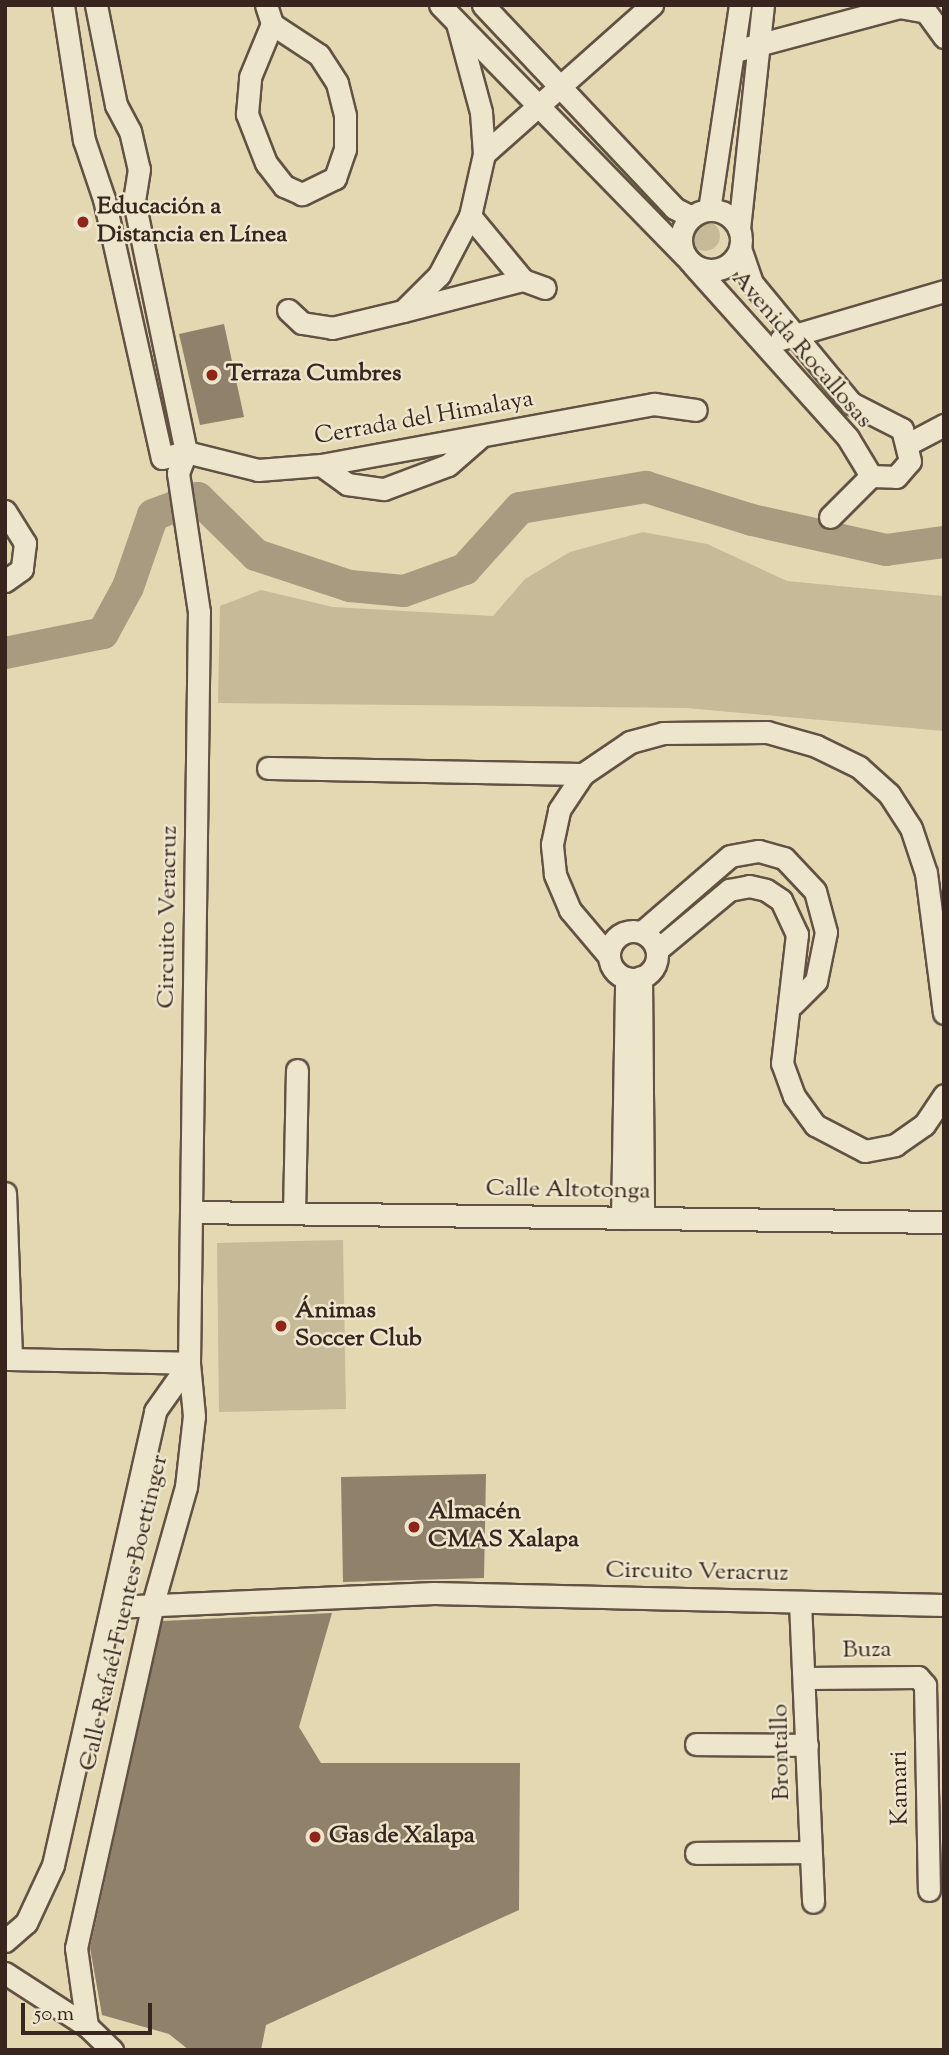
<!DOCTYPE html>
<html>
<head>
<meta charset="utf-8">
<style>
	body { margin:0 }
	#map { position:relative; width:949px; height:2055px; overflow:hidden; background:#e3d8b1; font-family:"Sorts Mill Goudy",serif }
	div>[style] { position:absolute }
	.green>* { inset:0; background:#c6ba98 }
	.round { border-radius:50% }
	.river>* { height:32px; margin:-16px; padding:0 16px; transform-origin:16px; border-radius:16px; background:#a99b7f }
	.building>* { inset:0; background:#90826a }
	.roads { filter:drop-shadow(2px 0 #625243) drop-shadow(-2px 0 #625243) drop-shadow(0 2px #625243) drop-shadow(0 -2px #625243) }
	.minor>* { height:21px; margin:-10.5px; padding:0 10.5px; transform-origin:10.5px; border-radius:10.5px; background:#ede6cc }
	.minor>.ring { margin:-10.5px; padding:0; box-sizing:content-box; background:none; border:21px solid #ede6cc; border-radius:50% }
	.dots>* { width:19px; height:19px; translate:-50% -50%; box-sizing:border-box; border:4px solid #ede6cc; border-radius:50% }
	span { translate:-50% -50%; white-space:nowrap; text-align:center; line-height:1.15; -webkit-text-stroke:5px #ede6cc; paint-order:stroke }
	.poi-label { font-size:24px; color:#37251e; font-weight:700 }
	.left { translate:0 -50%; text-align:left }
	.street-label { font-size:24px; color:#37251e }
	.frame { position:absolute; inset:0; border:7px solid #37251e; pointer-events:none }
	.scale { position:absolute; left:21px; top:2003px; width:131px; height:32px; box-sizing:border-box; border:4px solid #37251e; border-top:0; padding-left:9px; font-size:21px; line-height:24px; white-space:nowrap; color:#37251e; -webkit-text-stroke:5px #ede6cc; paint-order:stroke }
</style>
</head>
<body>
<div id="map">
	<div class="green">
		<div class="round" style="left:690px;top:221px;width:30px;height:30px"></div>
		<div style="clip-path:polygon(643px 532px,707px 544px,787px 581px,943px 596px,944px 731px,686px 708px,218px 703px,220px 606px,261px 590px,333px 607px,493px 616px,525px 579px,570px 552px)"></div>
		<div style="clip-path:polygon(343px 1240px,346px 1409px,219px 1412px,217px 1243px)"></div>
	</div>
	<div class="river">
		<div style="left:5px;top:653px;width:100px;rotate:-11.5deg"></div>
		<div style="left:103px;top:633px;width:52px;rotate:-61.5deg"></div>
		<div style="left:128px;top:587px;width:76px;rotate:-70.9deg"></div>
		<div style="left:153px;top:515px;width:48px;rotate:-20.7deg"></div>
		<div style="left:198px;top:498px;width:81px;rotate:44.5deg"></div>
		<div style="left:256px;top:555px;width:99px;rotate:18.3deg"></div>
		<div style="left:350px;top:586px;width:54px;rotate:5.3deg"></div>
		<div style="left:404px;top:591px;width:65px;rotate:-19.8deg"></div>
		<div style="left:465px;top:569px;width:82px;rotate:-48deg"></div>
		<div style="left:520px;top:508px;width:128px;rotate:-9.5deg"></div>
		<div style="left:646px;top:487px;width:111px;rotate:17.3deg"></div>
		<div style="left:752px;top:520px;width:137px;rotate:12.6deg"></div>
		<div style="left:886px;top:550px;width:59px;rotate:-7.9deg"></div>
	</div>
	<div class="building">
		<div style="clip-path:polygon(224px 324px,244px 417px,200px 425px,179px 334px)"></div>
		<div style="clip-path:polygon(486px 1474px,484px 1578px,343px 1582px,341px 1477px)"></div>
		<div style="clip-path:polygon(332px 1613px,299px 1727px,321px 1763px,520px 1763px,519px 1910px,266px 2025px,261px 2050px,189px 2050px,169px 2034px,102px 2015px,90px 1948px,162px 1621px)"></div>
	</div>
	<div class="roads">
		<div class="minor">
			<div style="left:63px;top:5px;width:137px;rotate:81.2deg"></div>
			<div style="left:84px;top:140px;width:62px;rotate:71.3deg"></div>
			<div style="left:104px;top:199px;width:265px;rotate:77.4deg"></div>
			<div style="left:96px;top:5px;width:102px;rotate:78.7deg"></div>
			<div style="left:116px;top:105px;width:30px;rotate:62deg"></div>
			<div style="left:130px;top:131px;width:39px;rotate:77deg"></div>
			<div style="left:139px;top:169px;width:32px;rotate:99deg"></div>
			<div style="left:134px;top:201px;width:256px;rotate:78.3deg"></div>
			<div style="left:266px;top:5px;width:20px;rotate:72deg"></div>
			<div style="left:272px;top:24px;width:56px;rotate:33.4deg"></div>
			<div style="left:319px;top:55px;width:33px;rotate:57deg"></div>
			<div style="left:337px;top:83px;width:33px;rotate:76deg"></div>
			<div style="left:345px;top:115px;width:34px;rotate:90deg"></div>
			<div style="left:345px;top:149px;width:31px;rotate:109deg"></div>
			<div style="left:335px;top:178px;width:37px;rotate:154deg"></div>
			<div style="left:302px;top:194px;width:20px;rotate:-156deg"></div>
			<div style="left:284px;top:186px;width:29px;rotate:-128deg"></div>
			<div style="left:266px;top:163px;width:53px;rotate:-111.2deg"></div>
			<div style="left:247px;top:114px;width:37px;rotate:-85deg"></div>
			<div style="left:250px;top:77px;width:57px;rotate:-67.5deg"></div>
			<div style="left:440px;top:5px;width:351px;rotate:45.7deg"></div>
			<div style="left:483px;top:5px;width:279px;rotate:46.7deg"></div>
			<div style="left:674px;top:208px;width:20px;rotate:27deg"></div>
			<div style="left:735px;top:51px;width:170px;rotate:-15deg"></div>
			<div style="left:899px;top:7px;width:27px;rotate:10deg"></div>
			<div style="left:926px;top:12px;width:31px;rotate:54deg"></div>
			<div style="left:484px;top:154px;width:225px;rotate:-41.6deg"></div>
			<div style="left:709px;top:210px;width:207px;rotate:-81.4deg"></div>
			<div class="ring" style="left:681px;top:210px;width:39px;height:39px"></div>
			<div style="left:470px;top:216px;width:83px;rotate:50.4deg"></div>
			<div style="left:523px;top:280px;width:23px;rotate:20deg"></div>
			<div style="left:739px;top:229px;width:225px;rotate:-83.9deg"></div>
			<div style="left:693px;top:265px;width:232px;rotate:48.1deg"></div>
			<div style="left:848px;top:438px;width:44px;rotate:58.8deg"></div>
			<div style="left:871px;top:476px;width:25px;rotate:2deg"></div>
			<div style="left:896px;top:477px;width:21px;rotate:-49deg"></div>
			<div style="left:910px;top:461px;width:33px;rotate:-104deg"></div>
			<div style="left:902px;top:429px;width:57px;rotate:-153deg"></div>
			<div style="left:851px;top:403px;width:156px;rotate:-129.5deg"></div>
			<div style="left:752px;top:283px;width:37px;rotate:-109deg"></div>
			<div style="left:288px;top:310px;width:19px;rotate:43deg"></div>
			<div style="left:302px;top:323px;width:30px;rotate:9deg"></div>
			<div style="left:332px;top:328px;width:73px;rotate:-13.5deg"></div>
			<div style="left:403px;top:311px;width:51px;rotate:-45deg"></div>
			<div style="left:439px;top:275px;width:67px;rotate:-62.3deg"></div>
			<div style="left:470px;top:216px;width:64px;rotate:-77.3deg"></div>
			<div style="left:484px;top:154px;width:42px;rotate:-94.1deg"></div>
			<div style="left:481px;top:112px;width:92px;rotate:-105.1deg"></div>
			<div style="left:403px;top:311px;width:124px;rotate:-14.5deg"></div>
			<div style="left:781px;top:339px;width:170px;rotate:-16.4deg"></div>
			<div style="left:908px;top:444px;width:41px;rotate:-27.8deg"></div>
			<div style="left:162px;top:458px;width:25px;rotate:-14deg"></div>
			<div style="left:186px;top:452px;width:74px;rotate:14deg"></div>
			<div style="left:258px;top:470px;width:63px;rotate:-4.5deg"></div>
			<div style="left:321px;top:465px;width:339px;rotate:-10.4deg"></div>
			<div style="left:654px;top:404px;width:42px;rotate:8.1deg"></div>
			<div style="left:321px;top:465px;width:32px;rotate:36deg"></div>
			<div style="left:347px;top:484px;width:37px;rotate:8deg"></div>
			<div style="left:384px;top:489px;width:68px;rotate:-20.6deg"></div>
			<div style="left:448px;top:465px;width:41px;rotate:-41.1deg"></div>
			<div style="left:5px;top:511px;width:38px;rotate:58deg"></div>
			<div style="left:25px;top:543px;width:26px;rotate:97deg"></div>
			<div style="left:22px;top:569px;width:21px;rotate:145deg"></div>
			<div style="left:830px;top:517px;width:58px;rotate:-45deg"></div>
			<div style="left:268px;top:768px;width:315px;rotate:1.1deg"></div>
			<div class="ring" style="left:609px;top:931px;width:27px;height:27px"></div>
			<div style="left:642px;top:932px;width:116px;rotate:-40.8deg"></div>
			<div style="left:730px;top:856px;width:29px;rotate:-10deg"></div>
			<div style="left:759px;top:851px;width:26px;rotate:16deg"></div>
			<div style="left:784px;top:858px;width:45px;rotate:46.8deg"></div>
			<div style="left:815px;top:891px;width:42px;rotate:75deg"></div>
			<div style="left:826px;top:932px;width:50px;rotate:101.5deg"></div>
			<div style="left:816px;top:981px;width:33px;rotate:135deg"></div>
			<div style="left:657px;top:950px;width:94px;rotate:-39.8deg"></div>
			<div style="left:729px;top:890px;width:20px;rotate:-11deg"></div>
			<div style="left:749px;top:886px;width:17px;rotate:13deg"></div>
			<div style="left:766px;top:890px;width:18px;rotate:34deg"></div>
			<div style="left:781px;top:900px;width:38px;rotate:65deg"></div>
			<div style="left:797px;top:934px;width:130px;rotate:96.6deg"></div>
			<div style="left:782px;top:1063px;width:35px;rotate:70deg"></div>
			<div style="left:794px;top:1096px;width:36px;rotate:54deg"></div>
			<div style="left:815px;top:1125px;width:56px;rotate:27.5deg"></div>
			<div style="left:865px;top:1151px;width:31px;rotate:-11deg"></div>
			<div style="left:895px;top:1145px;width:35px;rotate:-35deg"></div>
			<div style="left:924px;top:1125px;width:36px;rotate:-56deg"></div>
			<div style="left:608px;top:955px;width:59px;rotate:-130.2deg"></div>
			<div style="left:570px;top:910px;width:39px;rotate:-113deg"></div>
			<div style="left:555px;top:874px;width:30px;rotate:-96deg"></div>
			<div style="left:552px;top:844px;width:35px;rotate:-78deg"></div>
			<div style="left:559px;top:810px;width:43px;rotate:-56.3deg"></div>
			<div style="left:583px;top:774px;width:57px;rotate:-34.2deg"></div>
			<div style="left:630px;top:742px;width:34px;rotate:-15deg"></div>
			<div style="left:663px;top:733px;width:104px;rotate:-0.6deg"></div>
			<div style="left:767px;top:732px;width:51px;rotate:15.9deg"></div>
			<div style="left:816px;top:746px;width:48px;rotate:26deg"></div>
			<div style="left:859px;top:767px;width:40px;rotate:42deg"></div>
			<div style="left:889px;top:794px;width:40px;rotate:57.1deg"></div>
			<div style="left:911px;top:828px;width:47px;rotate:71.6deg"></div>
			<div style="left:926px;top:873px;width:141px;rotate:82.7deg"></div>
			<div style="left:641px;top:977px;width:241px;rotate:89.5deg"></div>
			<div style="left:5px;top:1193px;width:166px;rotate:87.9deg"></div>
			<div style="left:191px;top:1212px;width:753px;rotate:0.76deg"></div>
			<div style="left:294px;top:1213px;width:143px;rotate:-88.8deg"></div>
			<div style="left:622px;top:1218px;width:240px;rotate:-89deg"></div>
			<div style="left:5px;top:1359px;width:184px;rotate:1.2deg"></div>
			<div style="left:800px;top:1602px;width:300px;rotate:87.5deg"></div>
			<div style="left:113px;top:1607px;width:321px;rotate:-2.5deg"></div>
			<div style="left:434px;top:1593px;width:510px;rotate:1.35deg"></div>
			<div style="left:807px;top:1678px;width:111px;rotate:-0.5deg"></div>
			<div style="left:918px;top:1677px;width:11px;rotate:49deg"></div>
			<div style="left:925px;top:1685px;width:205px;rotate:88.9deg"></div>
			<div style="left:696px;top:1744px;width:111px;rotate:0.5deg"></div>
			<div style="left:696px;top:1853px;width:114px;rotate:-0.5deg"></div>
			<div style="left:5px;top:1941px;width:28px;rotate:-41deg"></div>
			<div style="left:26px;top:1923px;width:64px;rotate:-65deg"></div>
			<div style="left:53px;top:1865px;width:465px;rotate:-77.3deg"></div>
			<div style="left:155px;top:1411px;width:59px;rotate:-54.7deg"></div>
			<div style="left:5px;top:1973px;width:98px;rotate:32.9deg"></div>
			<div style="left:87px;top:2026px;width:35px;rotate:44deg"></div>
			<div style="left:87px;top:2026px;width:79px;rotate:-98deg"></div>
			<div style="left:76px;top:1948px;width:349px;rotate:-77.4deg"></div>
			<div style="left:152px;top:1607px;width:125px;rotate:-74.2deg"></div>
			<div style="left:186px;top:1487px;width:71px;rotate:-83.6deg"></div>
			<div style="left:194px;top:1416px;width:53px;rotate:-95.4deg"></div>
			<div style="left:189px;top:1363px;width:751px;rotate:-89.24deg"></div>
			<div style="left:199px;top:612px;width:141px;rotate:-98.6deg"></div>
			<div style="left:178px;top:473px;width:22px;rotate:-69deg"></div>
		</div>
	</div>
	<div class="dots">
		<div style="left:83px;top:222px;background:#8f2418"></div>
		<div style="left:212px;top:375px;background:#8f2418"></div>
		<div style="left:281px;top:1326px;background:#8f2418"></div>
		<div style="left:414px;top:1527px;background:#8f2418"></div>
		<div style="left:315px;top:1837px;background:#8f2418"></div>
	</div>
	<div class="poi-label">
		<span class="left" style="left:97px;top:222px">Educación a<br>Distancia en Línea</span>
		<span class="left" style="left:226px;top:375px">Terraza Cumbres</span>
		<span class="left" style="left:295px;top:1326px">Ánimas<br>Soccer Club</span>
		<span class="left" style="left:428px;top:1527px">Almacén<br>CMAS Xalapa</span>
		<span class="left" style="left:329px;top:1837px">Gas de Xalapa</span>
	</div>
	<div class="street-label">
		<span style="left:801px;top:350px;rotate:49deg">Avenida Rocallosas</span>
		<span style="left:424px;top:419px;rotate:-10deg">Cerrada del Himalaya</span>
		<span style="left:169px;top:917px;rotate:-89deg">Circuito Veracruz</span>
		<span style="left:568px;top:1191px;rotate:1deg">Calle Altotonga</span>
		<span style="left:697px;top:1573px;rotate:1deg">Circuito Veracruz</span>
		<span style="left:125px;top:1613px;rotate:-77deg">Calle Rafaél Fuentes Boettinger</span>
		<span style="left:867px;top:1651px;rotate:-1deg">Buza</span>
		<span style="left:782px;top:1752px;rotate:-91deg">Brontallo</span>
		<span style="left:901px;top:1788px;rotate:-91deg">Kamari</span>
	</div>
	<div class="frame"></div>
	<div class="scale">50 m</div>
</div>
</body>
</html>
